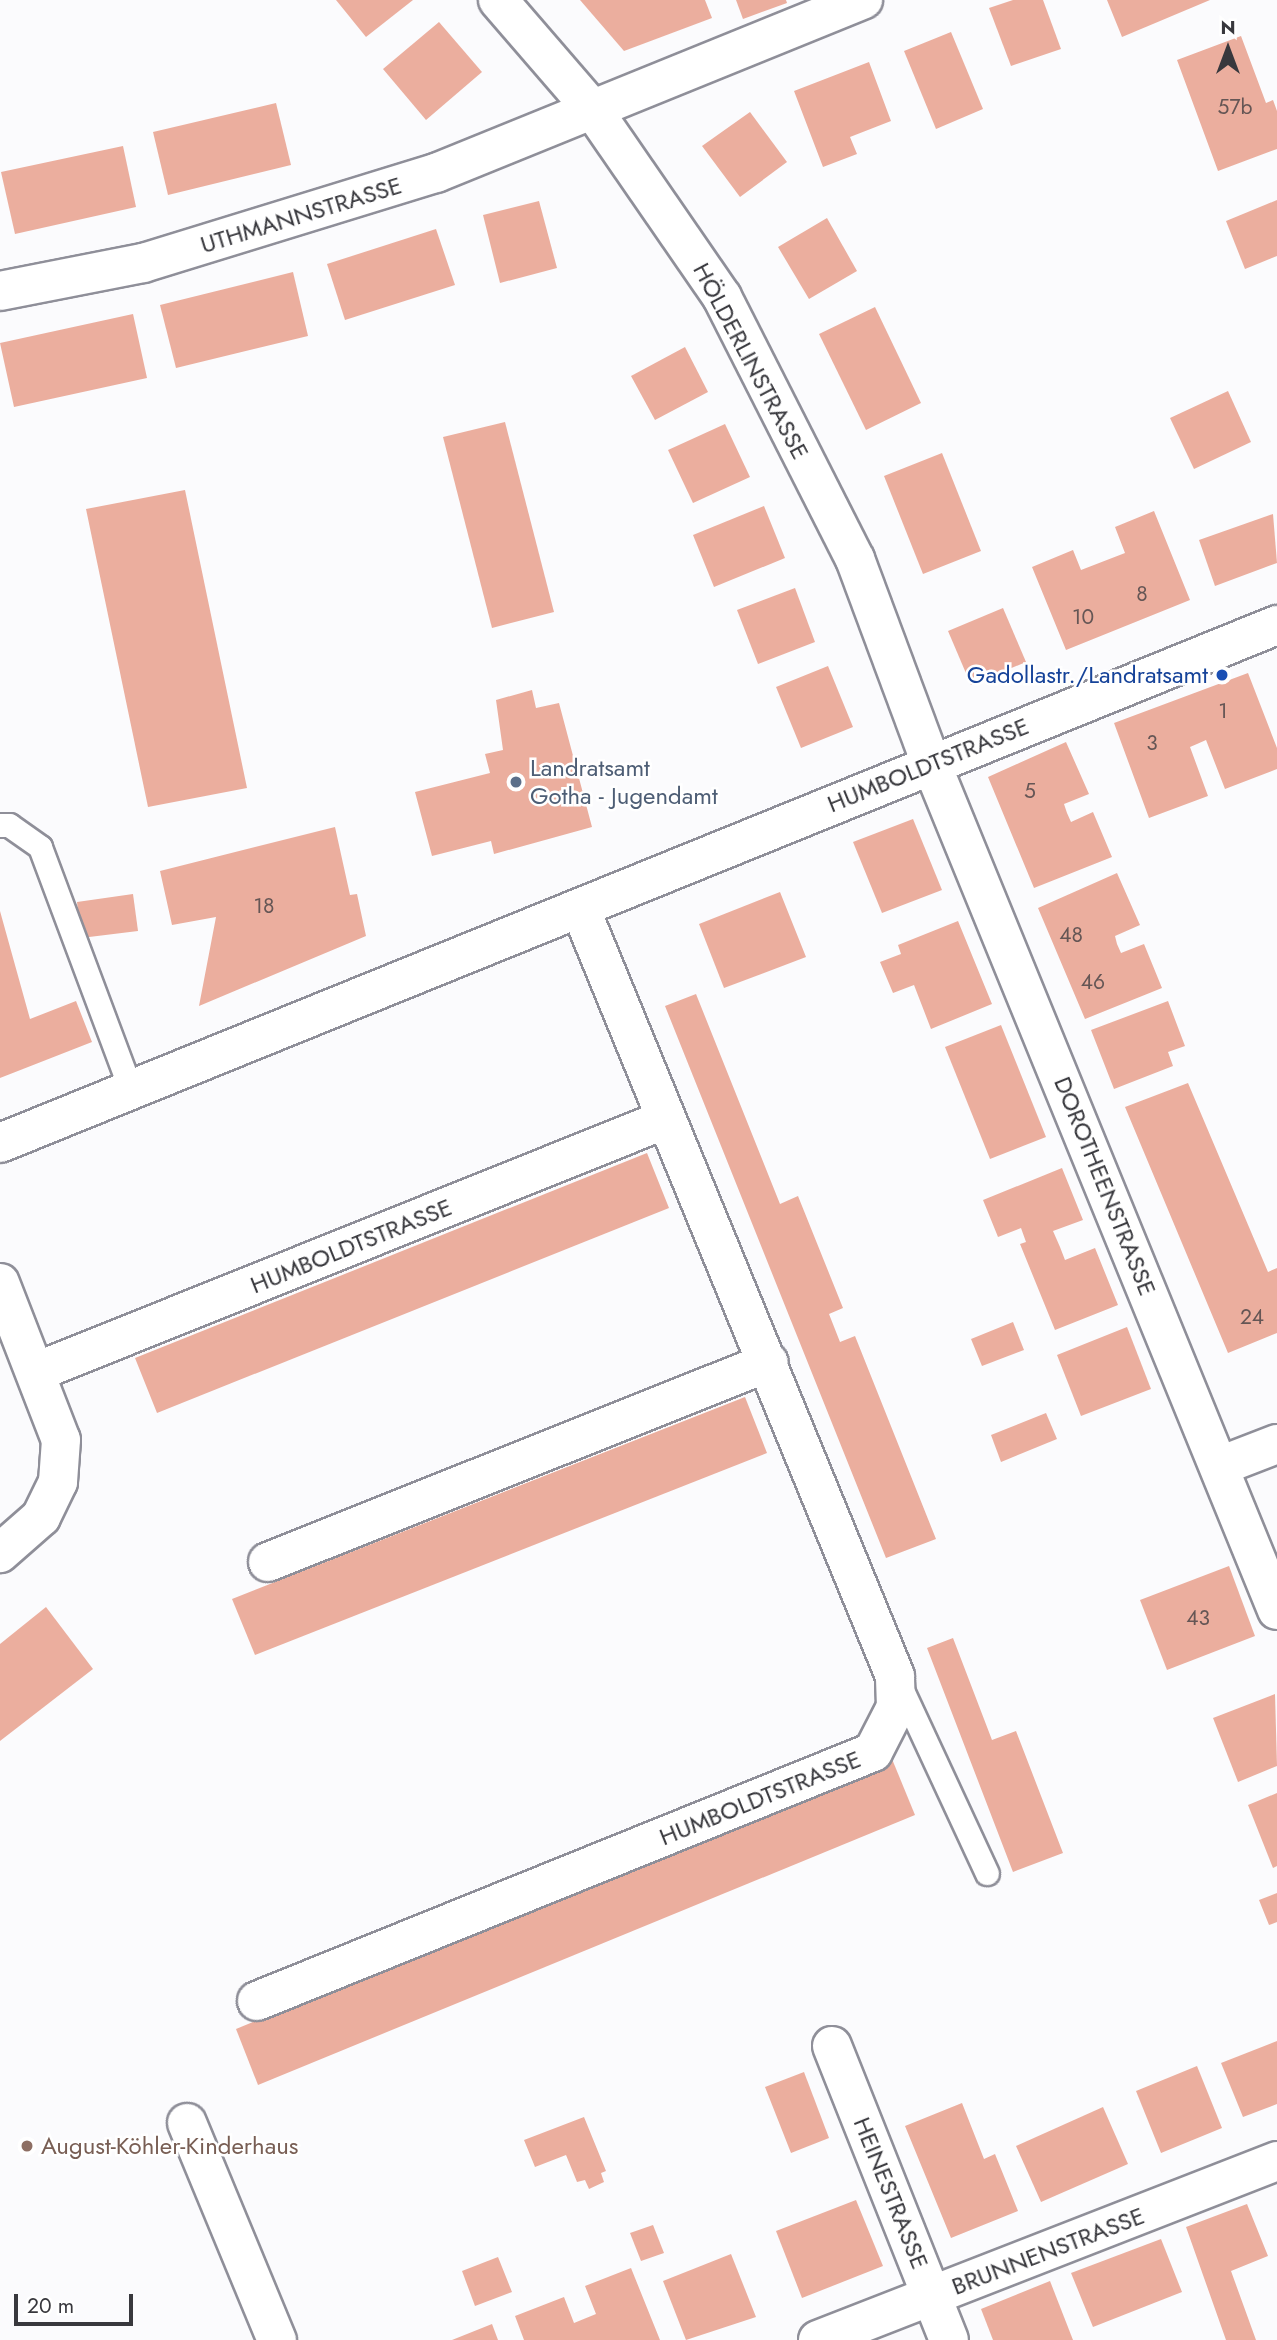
<!DOCTYPE html>
<html>
<head>
<meta charset="utf-8">
<style>
	body { margin:0 }
	#map { position:relative; width:1277px; height:2340px; overflow:hidden; background:#fbfbfd; font-family:Jost,sans-serif }
	div>[style] { position:absolute }
	.building>* { inset:0; background:#ebae9e }
	.roads { filter:drop-shadow(2px 0 #8f8f99) drop-shadow(-2px 0 #8f8f99) drop-shadow(0 2px #8f8f99) drop-shadow(0 -2px #8f8f99) }
	.service>* { height:23px; margin:-11.5px; padding:0 11.5px; transform-origin:11.5px; border-radius:11.5px; background:#fff }
	.minor>* { height:38px; margin:-19px; padding:0 19px; transform-origin:19px; border-radius:19px; background:#fff }
	.secondary>* { height:38px; margin:-19px; padding:0 19px; transform-origin:19px; border-radius:19px; background:#fff }
	.dots>* { width:19px; height:19px; translate:-50% -50%; box-sizing:border-box; border:4px solid #fff; border-radius:50% }
	span { translate:-50% -50%; white-space:nowrap; text-align:center; line-height:1.15; -webkit-text-stroke:5px #fff; paint-order:stroke }
	.number-label { font-size:21px; color:#655655 }
	.number-label span { -webkit-text-stroke-width:0 }
	.street-label { font-size:24px; color:#38383d }
	.transit-label { font-size:24px; color:#164399 }
	.right { translate:-100% -50%; text-align:right }
	.service-label { font-size:24px; color:#4e5e75 }
	.left { translate:0 -50%; text-align:left }
	.education-label { font-size:24px; color:#785e54 }
	.north { position:absolute; left:1193px; top:14px; width:70px; height:70px; -webkit-text-stroke:5px #fff; paint-order:stroke; rotate:0deg; font-size:19px; font-weight:700; line-height:28px; text-align:center; color:#38383d }
	.north::after { content:''; display:block; margin:auto; width:24px; height:32px; background:#38383d; clip-path:polygon(50% 0,100% 100%,50% 72%,0 100%) }
	.scale { position:absolute; left:14px; top:2294px; width:119px; height:32px; box-sizing:border-box; border:4px solid #38383d; border-top:0; padding-left:9px; font-size:21px; line-height:24px; white-space:nowrap; color:#38383d; -webkit-text-stroke:5px #fff; paint-order:stroke }
</style>
</head>
<body>
<div id="map">
	<div class="building">
		<div style="clip-path:polygon(336px 0,413px 0,366px 37px)"></div>
		<div style="clip-path:polygon(580px 0,705px 0,712px 18px,624px 51px)"></div>
		<div style="clip-path:polygon(736px 0,786px 0,787px 3px,743px 19px)"></div>
		<div style="clip-path:polygon(1013px 0,1043px 0,1061px 49px,1011px 66px,989px 8px)"></div>
		<div style="clip-path:polygon(1107px 0,1210px 0,1122px 37px)"></div>
		<div style="clip-path:polygon(439px 22px,482px 72px,426px 120px,383px 69px)"></div>
		<div style="clip-path:polygon(951px 32px,983px 109px,936px 129px,904px 51px)"></div>
		<div style="clip-path:polygon(1241px 36px,1266px 103px,1273px 100px,1277px 111px,1277px 149px,1218px 171px,1177px 60px)"></div>
		<div style="clip-path:polygon(869px 62px,891px 121px,850px 137px,857px 154px,823px 167px,794px 91px)"></div>
		<div style="clip-path:polygon(276px 103px,291px 165px,168px 195px,153px 132px)"></div>
		<div style="clip-path:polygon(750px 112px,787px 162px,740px 197px,702px 146px)"></div>
		<div style="clip-path:polygon(123px 146px,136px 207px,15px 234px,1px 172px)"></div>
		<div style="clip-path:polygon(1277px 200px,1277px 256px,1245px 269px,1226px 221px)"></div>
		<div style="clip-path:polygon(539px 201px,557px 268px,500px 283px,483px 215px)"></div>
		<div style="clip-path:polygon(827px 218px,857px 271px,809px 299px,778px 247px)"></div>
		<div style="clip-path:polygon(436px 229px,455px 285px,345px 320px,327px 264px)"></div>
		<div style="clip-path:polygon(293px 272px,308px 336px,176px 368px,160px 305px)"></div>
		<div style="clip-path:polygon(875px 307px,921px 403px,866px 430px,819px 334px)"></div>
		<div style="clip-path:polygon(133px 314px,147px 378px,14px 407px,0 343px)"></div>
		<div style="clip-path:polygon(685px 347px,708px 392px,655px 420px,631px 376px)"></div>
		<div style="clip-path:polygon(1228px 391px,1251px 442px,1194px 469px,1170px 418px)"></div>
		<div style="clip-path:polygon(505px 422px,554px 612px,492px 628px,443px 437px)"></div>
		<div style="clip-path:polygon(725px 424px,750px 477px,693px 503px,668px 450px)"></div>
		<div style="clip-path:polygon(942px 453px,981px 551px,923px 574px,884px 476px)"></div>
		<div style="clip-path:polygon(185px 490px,247px 788px,148px 807px,86px 509px)"></div>
		<div style="clip-path:polygon(764px 506px,785px 558px,714px 587px,693px 535px)"></div>
		<div style="clip-path:polygon(1154px 511px,1190px 600px,1066px 650px,1032px 567px,1073px 550px,1081px 570px,1125px 553px,1115px 527px)"></div>
		<div style="clip-path:polygon(1273px 514px,1277px 563px,1215px 586px,1199px 540px)"></div>
		<div style="clip-path:polygon(795px 588px,815px 642px,758px 664px,737px 610px)"></div>
		<div style="clip-path:polygon(1003px 608px,1026px 662px,971px 685px,948px 631px)"></div>
		<div style="clip-path:polygon(828px 666px,853px 727px,801px 748px,776px 687px)"></div>
		<div style="clip-path:polygon(1248px 673px,1277px 748px,1277px 769px,1225px 789px,1206px 740px,1197px 744px,1190px 747px,1208px 796px,1149px 818px,1114px 723px)"></div>
		<div style="clip-path:polygon(532px 690px,536px 708px,559px 703px,592px 827px,494px 854px,491px 841px,432px 856px,415px 792px,490px 773px,485px 754px,503px 750px,496px 700px)"></div>
		<div style="clip-path:polygon(1066px 742px,1089px 794px,1064px 804px,1067px 813px,1071px 822px,1093px 812px,1112px 857px,1034px 888px,988px 777px)"></div>
		<div style="clip-path:polygon(913px 819px,942px 890px,882px 913px,853px 842px)"></div>
		<div style="clip-path:polygon(335px 827px,350px 895px,357px 894px,366px 936px,199px 1006px,216px 917px,172px 925px,160px 871px)"></div>
		<div style="clip-path:polygon(1117px 873px,1140px 925px,1115px 936px,1117px 944px,1121px 953px,1144px 944px,1162px 988px,1085px 1019px,1038px 908px)"></div>
		<div style="clip-path:polygon(780px 892px,806px 957px,724px 988px,699px 924px)"></div>
		<div style="clip-path:polygon(133px 894px,138px 931px,81px 938px,77px 902px)"></div>
		<div style="clip-path:polygon(0 911px,30px 1019px,76px 1001px,92px 1042px,0 1078px)"></div>
		<div style="clip-path:polygon(958px 921px,992px 1004px,931px 1029px,914px 985px,893px 993px,880px 962px,901px 954px,898px 945px)"></div>
		<div style="clip-path:polygon(696px 994px,780px 1204px,798px 1196px,843px 1308px,829px 1314px,840px 1342px,855px 1336px,936px 1539px,886px 1558px,665px 1006px)"></div>
		<div style="clip-path:polygon(1168px 1001px,1185px 1046px,1168px 1052px,1173px 1066px,1114px 1089px,1091px 1030px)"></div>
		<div style="clip-path:polygon(1001px 1025px,1046px 1137px,990px 1159px,945px 1047px)"></div>
		<div style="clip-path:polygon(1188px 1083px,1268px 1272px,1277px 1268px,1277px 1333px,1228px 1353px,1125px 1107px)"></div>
		<div style="clip-path:polygon(647px 1153px,669px 1208px,157px 1413px,135px 1358px)"></div>
		<div style="clip-path:polygon(1062px 1168px,1083px 1220px,1053px 1231px,1060px 1247px,1065px 1260px,1095px 1248px,1118px 1305px,1055px 1330px,1020px 1244px,1026px 1242px,1021px 1228px,998px 1237px,983px 1200px)"></div>
		<div style="clip-path:polygon(1013px 1322px,1024px 1350px,982px 1366px,971px 1339px)"></div>
		<div style="clip-path:polygon(1127px 1327px,1151px 1389px,1081px 1416px,1057px 1355px)"></div>
		<div style="clip-path:polygon(745px 1397px,767px 1453px,255px 1655px,232px 1599px)"></div>
		<div style="clip-path:polygon(1046px 1413px,1057px 1439px,1001px 1462px,991px 1435px)"></div>
		<div style="clip-path:polygon(1229px 1566px,1255px 1636px,1167px 1670px,1140px 1600px)"></div>
		<div style="clip-path:polygon(46px 1607px,93px 1669px,0 1741px,0 1644px)"></div>
		<div style="clip-path:polygon(953px 1638px,992px 1740px,1016px 1731px,1063px 1853px,1013px 1872px,927px 1648px)"></div>
		<div style="clip-path:polygon(1275px 1694px,1277px 1766px,1238px 1782px,1213px 1718px)"></div>
		<div style="clip-path:polygon(892px 1759px,915px 1815px,258px 2085px,236px 2029px)"></div>
		<div style="clip-path:polygon(1277px 1793px,1277px 1866px,1273px 1868px,1248px 1805px)"></div>
		<div style="clip-path:polygon(1277px 1893px,1277px 1922px,1269px 1925px,1259px 1900px)"></div>
		<div style="clip-path:polygon(1277px 2041px,1277px 2104px,1243px 2117px,1221px 2063px)"></div>
		<div style="clip-path:polygon(1197px 2066px,1222px 2128px,1161px 2153px,1136px 2091px)"></div>
		<div style="clip-path:polygon(804px 2072px,829px 2138px,791px 2153px,765px 2087px)"></div>
		<div style="clip-path:polygon(962px 2103px,984px 2159px,995px 2154px,1018px 2211px,951px 2238px,905px 2126px)"></div>
		<div style="clip-path:polygon(1103px 2107px,1128px 2164px,1041px 2202px,1016px 2146px)"></div>
		<div style="clip-path:polygon(584px 2117px,606px 2171px,601px 2173px,604px 2182px,589px 2189px,585px 2180px,577px 2182px,566px 2155px,535px 2167px,524px 2140px)"></div>
		<div style="clip-path:polygon(856px 2200px,883px 2266px,802px 2298px,776px 2231px)"></div>
		<div style="clip-path:polygon(1247px 2204px,1268px 2256px,1231px 2271px,1256px 2340px,1226px 2340px,1186px 2227px)"></div>
		<div style="clip-path:polygon(653px 2225px,664px 2253px,641px 2261px,630px 2233px)"></div>
		<div style="clip-path:polygon(1161px 2239px,1182px 2292px,1093px 2327px,1071px 2273px)"></div>
		<div style="clip-path:polygon(731px 2254px,756px 2317px,686px 2340px,663px 2281px)"></div>
		<div style="clip-path:polygon(498px 2257px,512px 2292px,475px 2306px,462px 2271px)"></div>
		<div style="clip-path:polygon(631px 2268px,660px 2340px,524px 2340px,515px 2316px,564px 2297px,574px 2323px,596px 2314px,585px 2286px)"></div>
		<div style="clip-path:polygon(1050px 2281px,1073px 2340px,993px 2340px,981px 2309px)"></div>
		<div style="clip-path:polygon(492px 2324px,498px 2340px,452px 2340px)"></div>
	</div>
	<div class="roads">
		<div class="service">
			<div style="left:0;top:825px;width:9px"></div>
			<div style="left:9px;top:825px;width:38px;rotate:35deg"></div>
			<div style="left:40px;top:847px;width:257px;rotate:69.5deg"></div>
			<div style="left:901px;top:1688px;width:204px;rotate:65.1deg"></div>
		</div>
		<div class="minor">
			<div style="left:498px;top:0;width:145px;rotate:49.2deg"></div>
			<div style="left:593px;top:110px;width:227px;rotate:55.4deg"></div>
			<div style="left:722px;top:297px;width:294px;rotate:63.1deg"></div>
			<div style="left:855px;top:559px;width:218px;rotate:69.6deg"></div>
			<div style="left:931px;top:763px;width:915px;rotate:67.78deg"></div>
			<div style="left:0;top:291px;width:146px;rotate:-11.1deg"></div>
			<div style="left:143px;top:263px;width:307px;rotate:-17.1deg"></div>
			<div style="left:436px;top:173px;width:461px;rotate:-22.1deg"></div>
			<div style="left:0;top:1283px;width:168px;rotate:68.8deg"></div>
			<div style="left:61px;top:1440px;width:42px;rotate:94.1deg"></div>
			<div style="left:58px;top:1482px;width:39px;rotate:116deg"></div>
			<div style="left:41px;top:1517px;width:55px;rotate:138.7deg"></div>
			<div style="left:36px;top:1372px;width:679px;rotate:-21.88deg"></div>
			<div style="left:1220px;top:1466px;width:61px;rotate:-21.1deg"></div>
			<div style="left:268px;top:1562px;width:539px;rotate:-21.76deg"></div>
			<div style="left:257px;top:2001px;width:664px;rotate:-22.01deg"></div>
			<div style="left:873px;top:1752px;width:51px;rotate:-62.9deg"></div>
			<div style="left:896px;top:1707px;width:31px;rotate:-92deg"></div>
			<div style="left:895px;top:1676px;width:830px;rotate:-112.3deg"></div>
			<div style="left:832px;top:2046px;width:316px;rotate:68.3deg"></div>
			<div style="left:187px;top:2123px;width:235px;rotate:67.5deg"></div>
			<div style="left:818px;top:2340px;width:493px;rotate:-21.3deg"></div>
		</div>
		<div class="secondary">
			<div style="left:0;top:1143px;width:1378px;rotate:-22.08deg"></div>
		</div>
	</div>
	<div class="dots">
		<div style="left:1222px;top:675px;background:#1a4fb4"></div>
		<div style="left:516px;top:782px;background:#5c6f8a"></div>
		<div style="left:27px;top:2146px;background:#8d6e63"></div>
	</div>
	<div class="number-label">
		<span style="left:1235px;top:107px">57b</span>
		<span style="left:1142px;top:594px">8</span>
		<span style="left:1083px;top:617px">10</span>
		<span style="left:1223px;top:711px">1</span>
		<span style="left:1152px;top:743px">3</span>
		<span style="left:1030px;top:791px">5</span>
		<span style="left:264px;top:906px">18</span>
		<span style="left:1071px;top:935px">48</span>
		<span style="left:1093px;top:982px">46</span>
		<span style="left:1252px;top:1317px">24</span>
		<span style="left:1198px;top:1618px">43</span>
	</div>
	<div class="street-label">
		<span style="left:301px;top:215px;rotate:-17deg">UTHMANNSTRASSE</span>
		<span style="left:751px;top:361px;rotate:62deg">HÖLDERLINSTRASSE</span>
		<span style="left:928px;top:765px;rotate:-22deg">HUMBOLDTSTRASSE</span>
		<span style="left:1105px;top:1186px;rotate:68deg">DOROTHEENSTRASSE</span>
		<span style="left:351px;top:1246px;rotate:-22deg">HUMBOLDTSTRASSE</span>
		<span style="left:760px;top:1798px;rotate:-22deg">HUMBOLDTSTRASSE</span>
		<span style="left:891px;top:2193px;rotate:68deg">HEINESTRASSE</span>
		<span style="left:1048px;top:2251px;rotate:-21deg">BRUNNENSTRASSE</span>
	</div>
	<div class="transit-label">
		<span class="right" style="left:1208px;top:675px">Gadollastr./Landratsamt</span>
	</div>
	<div class="service-label">
		<span class="left" style="left:530px;top:782px">Landratsamt<br>Gotha - Jugendamt</span>
	</div>
	<div class="education-label">
		<span class="left" style="left:41px;top:2146px">August-Köhler-Kinderhaus</span>
	</div>
	<div class="north">N</div>
	<div class="scale">20 m</div>
</div>
</body>
</html>
